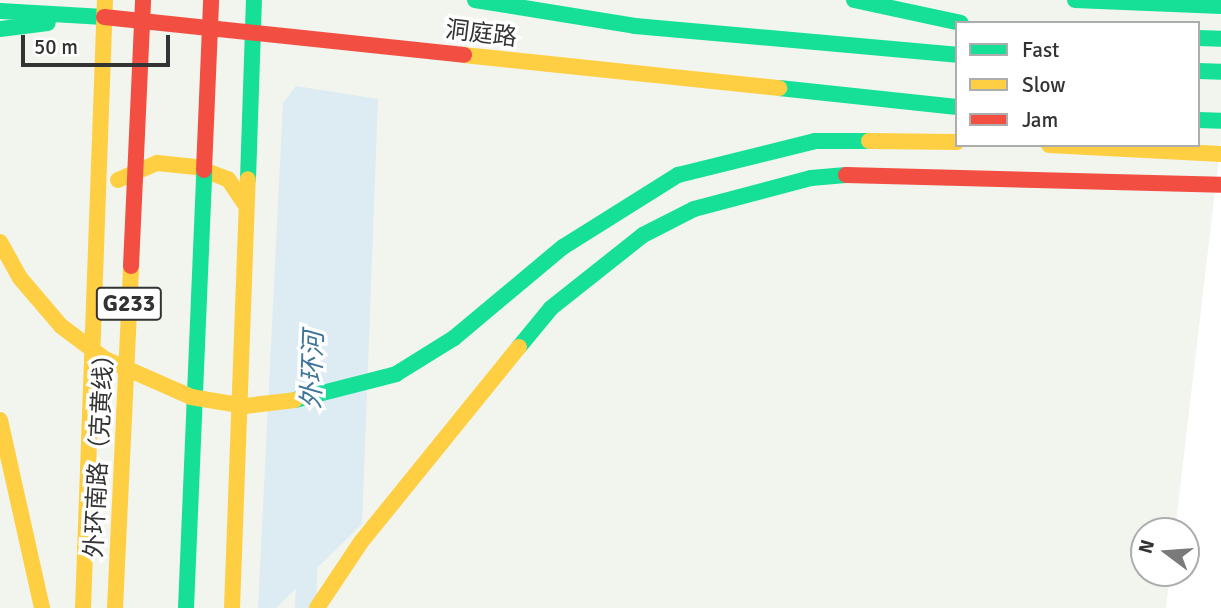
<!DOCTYPE html>
<html>
<head>
<meta charset="utf-8">
<style>
	body { margin:0 }
	#map { position:relative; width:1221px; height:608px; overflow:hidden; background:#fff; font-family:Signika,"Noto Sans SC",sans-serif }
	div>[style] { position:absolute }
	.green>* { inset:0; background:#f1f5ed }
	.water>* { inset:0; background:#ddebf3 }
	.canal>* { height:21px; margin:-10.5px; padding:0 10.5px; transform-origin:10.5px; border-radius:10.5px; background:#ddebf3 }
	.fast>* { height:16px; margin:-8px; padding:0 8px; transform-origin:8px; border-radius:8px; background:#16e098 }
	.slow>* { height:16px; margin:-8px; padding:0 8px; transform-origin:8px; border-radius:8px; background:#ffcf43 }
	.jam>* { height:16px; margin:-8px; padding:0 8px; transform-origin:8px; border-radius:8px; background:#f24e42 }
	.fast-bridge>* { height:16px; margin:-8px; padding:0 8px; transform-origin:8px; border-radius:8px; background:#16e098 }
	.slow-bridge>* { height:16px; margin:-8px; padding:0 8px; transform-origin:8px; border-radius:8px; background:#ffcf43 }
	.jam-bridge>* { height:16px; margin:-8px; padding:0 8px; transform-origin:8px; border-radius:8px; background:#f24e42 }
	span { translate:-50% -50%; white-space:nowrap; text-align:center; line-height:1.15; -webkit-text-stroke:7px #fff; paint-order:stroke }
	.shield-label span { padding:2px 5px; background:#fff; border:2px solid; border-radius:5px; -webkit-text-stroke-width:0 }
	.shield-label { font-size:23px; color:#333; font-weight:700 }
	.street-label { font-size:24px; color:#333 }
	.water-label { font-size:26px; color:#3f7597; font-style:italic }
	.legend { position:absolute; left:955px; top:21px; width:245px; height:126px; box-sizing:border-box; background:#fff; border:2px solid #adadad; margin:0; padding:9px 12px; list-style:none; font-size:21px; color:#333 }
	.legend li { display:flex; align-items:center; gap:14px; height:35px }
	.legend b { width:35px; border:2px solid #adadad }
	.north { position:absolute; left:1130px; top:517px; width:70px; height:70px; box-sizing:border-box; background:#fff; border:2px solid #adadad; border-radius:50%; rotate:286deg; font-size:19px; font-weight:700; line-height:28px; text-align:center; color:#333 }
	.north::after { content:''; display:block; margin:auto; width:24px; height:32px; background:#7a7a7a; clip-path:polygon(50% 0,100% 100%,50% 72%,0 100%) }
	.scale { position:absolute; left:21px; top:35px; width:149px; height:32px; box-sizing:border-box; border:4px solid #333; border-top:0; padding-left:9px; font-size:21px; line-height:24px; white-space:nowrap; color:#333; -webkit-text-stroke:5px #fff; paint-order:stroke }
</style>
</head>
<body>
<div id="map">
	<div class="green">
		<div style="clip-path:polygon(evenodd,0 0,1221px 0,1221px 140px,1175px 531px,1144px 531px,1144px 573px,1170px 573px,1166px 608px,0 608px,0 0,957px 23px,1198px 23px,1198px 145px,957px 145px,957px 23px)"></div>
	</div>
	<div class="water">
		<div style="clip-path:polygon(296px 86px,378px 99px,362px 524px,276px 608px,258px 608px,283px 103px)"></div>
	</div>
	<div class="canal">
		<div style="left:305px;top:608px;width:54px;rotate:-87.9deg"></div>
	</div>
	<div class="fast">
		<div style="left:475px;top:0;width:162px;rotate:9.2deg"></div>
		<div style="left:635px;top:26px;width:323px;rotate:5.1deg"></div>
		<div style="left:854px;top:0;width:109px;rotate:12.1deg"></div>
		<div style="left:1075px;top:0;width:146px;rotate:2.4deg"></div>
		<div style="left:0;top:11px;width:104px;rotate:3.3deg"></div>
		<div style="left:0;top:29px;width:48px;rotate:-7.1deg"></div>
		<div style="left:1198px;top:38px;width:23px;rotate:2deg"></div>
		<div style="left:1198px;top:71px;width:23px;rotate:2deg"></div>
		<div style="left:779px;top:88px;width:179px;rotate:6.1deg"></div>
		<div style="left:1198px;top:120px;width:23px;rotate:2deg"></div>
		<div style="left:248px;top:179px;width:179px;rotate:-88.1deg"></div>
		<div style="left:519px;top:347px;width:50px;rotate:-50.6deg"></div>
		<div style="left:551px;top:308px;width:117px;rotate:-38.4deg"></div>
		<div style="left:643px;top:235px;width:57px;rotate:-27deg"></div>
		<div style="left:694px;top:209px;width:121px;rotate:-14.8deg"></div>
		<div style="left:811px;top:178px;width:35px;rotate:-5deg"></div>
	</div>
	<div class="slow">
		<div style="left:464px;top:55px;width:317px;rotate:6deg"></div>
		<div style="left:1049px;top:145px;width:172px;rotate:3deg"></div>
		<div style="left:118px;top:180px;width:43px;rotate:-23.6deg"></div>
		<div style="left:157px;top:163px;width:39px;rotate:6deg"></div>
		<div style="left:196px;top:167px;width:34px;rotate:21deg"></div>
		<div style="left:228px;top:179px;width:30px;rotate:56deg"></div>
		<div style="left:0;top:420px;width:193px;rotate:77.4deg"></div>
		<div style="left:83px;top:608px;width:608px;rotate:-87.93deg"></div>
		<div style="left:232px;top:608px;width:429px;rotate:-87.9deg"></div>
		<div style="left:317px;top:608px;width:79px;rotate:-56.3deg"></div>
		<div style="left:361px;top:542px;width:251px;rotate:-51deg"></div>
	</div>
	<div class="jam">
		<div style="left:104px;top:17px;width:362px;rotate:6deg"></div>
		<div style="left:846px;top:175px;width:375px;rotate:1.5deg"></div>
	</div>
	<div class="fast-bridge">
		<div style="left:295px;top:400px;width:104px;rotate:-14.4deg"></div>
		<div style="left:396px;top:374px;width:68px;rotate:-31.8deg"></div>
		<div style="left:454px;top:338px;width:142px;rotate:-39.9deg"></div>
		<div style="left:563px;top:247px;width:136px;rotate:-32.1deg"></div>
		<div style="left:678px;top:175px;width:141px;rotate:-13.9deg"></div>
		<div style="left:815px;top:141px;width:54px"></div>
		<div style="left:186px;top:608px;width:438px;rotate:-87.6deg"></div>
	</div>
	<div class="slow-bridge">
		<div style="left:869px;top:141px;width:88px;rotate:0.7deg"></div>
		<div style="left:0;top:242px;width:41px;rotate:60.9deg"></div>
		<div style="left:20px;top:278px;width:63px;rotate:49.5deg"></div>
		<div style="left:61px;top:326px;width:55px;rotate:36.9deg"></div>
		<div style="left:105px;top:359px;width:94px;rotate:23.8deg"></div>
		<div style="left:191px;top:397px;width:55px;rotate:9.5deg"></div>
		<div style="left:245px;top:406px;width:50px;rotate:-6.8deg"></div>
		<div style="left:115px;top:608px;width:342px;rotate:-87.3deg"></div>
	</div>
	<div class="jam-bridge">
		<div style="left:204px;top:170px;width:170px;rotate:-87.6deg"></div>
		<div style="left:131px;top:266px;width:266px;rotate:-87.4deg"></div>
	</div>
	<div class="shield-label">
		<span style="left:129px;top:304px">G233</span>
	</div>
	<div class="street-label">
		<span style="left:481px;top:34px;rotate:7deg">洞庭路</span>
		<span style="left:100px;top:450px;rotate:-87deg">外环南路（克黄线）</span>
	</div>
	<div class="water-label">
		<span style="left:314px;top:370px;rotate:-88deg">外环河</span>
	</div>
	<ul class="legend">
	<li><b style="height:9px;background:#16e098"></b>Fast</li>
	<li><b style="height:9px;background:#ffcf43"></b>Slow</li>
	<li><b style="height:9px;background:#f24e42"></b>Jam</li>
	</ul>
	<div class="north">N</div>
	<div class="scale">50 m</div>
</div>
</body>
</html>
